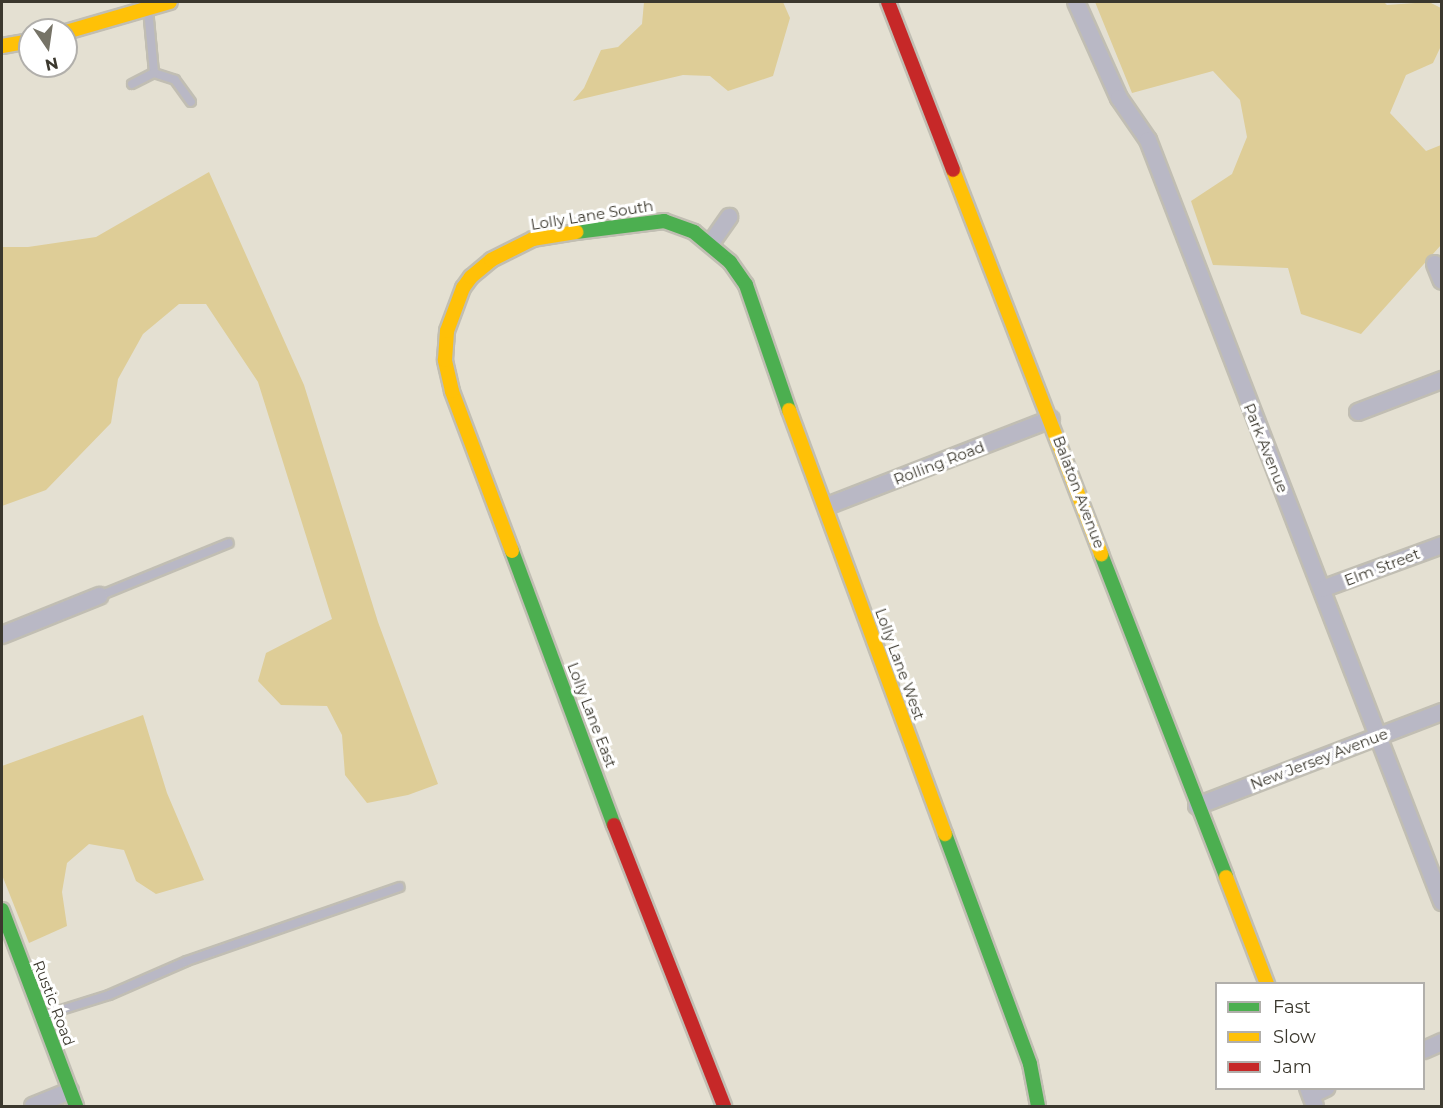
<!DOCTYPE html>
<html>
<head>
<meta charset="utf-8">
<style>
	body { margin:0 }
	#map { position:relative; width:1443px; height:1108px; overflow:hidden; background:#e4e0d2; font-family:Montserrat,sans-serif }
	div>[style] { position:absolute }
	.green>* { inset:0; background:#decd97 }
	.roads { filter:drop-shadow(2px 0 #c1beb3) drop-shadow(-2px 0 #c1beb3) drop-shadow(0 2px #c1beb3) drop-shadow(0 -2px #c1beb3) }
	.lane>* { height:8px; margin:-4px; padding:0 4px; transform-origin:4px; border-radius:4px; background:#b9b8c5 }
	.street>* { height:16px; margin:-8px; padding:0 8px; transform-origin:8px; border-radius:8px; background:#b9b8c5 }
	.fast>* { height:14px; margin:-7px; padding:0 7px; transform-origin:7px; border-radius:7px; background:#4caf50 }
	.slow>* { height:14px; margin:-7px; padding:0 7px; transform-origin:7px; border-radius:7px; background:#ffc107 }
	.jam>* { height:14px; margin:-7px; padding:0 7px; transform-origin:7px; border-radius:7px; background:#c62828 }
	span { translate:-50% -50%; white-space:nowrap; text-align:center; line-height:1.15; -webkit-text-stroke:6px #fff; paint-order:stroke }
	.street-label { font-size:15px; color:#3b382e }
	.frame { position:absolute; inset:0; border:3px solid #3b382e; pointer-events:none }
	.legend { position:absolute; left:1215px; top:982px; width:210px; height:108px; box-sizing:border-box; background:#fff; border:2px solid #b1afab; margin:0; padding:8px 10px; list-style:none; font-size:18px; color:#3b382e }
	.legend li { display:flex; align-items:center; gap:12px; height:30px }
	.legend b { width:30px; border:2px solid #b1afab }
	.north { position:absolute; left:18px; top:18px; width:60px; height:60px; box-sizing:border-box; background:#fff; border:2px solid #b1afab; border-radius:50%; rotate:167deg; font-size:16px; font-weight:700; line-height:24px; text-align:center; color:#3b382e }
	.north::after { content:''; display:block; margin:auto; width:21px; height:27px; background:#767367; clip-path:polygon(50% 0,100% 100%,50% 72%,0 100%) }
</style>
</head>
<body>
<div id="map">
	<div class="green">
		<div style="clip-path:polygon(644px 2px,783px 2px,790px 18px,773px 76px,728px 91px,710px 76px,683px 75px,573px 101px,584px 88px,601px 50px,618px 47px,642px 24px)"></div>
		<div style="clip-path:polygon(1095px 2px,1384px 2px,1387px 5px,1429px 2px,1441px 8px,1441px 46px,1433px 63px,1406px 75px,1390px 113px,1426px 151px,1441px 145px,1441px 245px,1361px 334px,1301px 314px,1288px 268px,1213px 265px,1191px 201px,1232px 174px,1247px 137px,1240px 100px,1213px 71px,1132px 93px)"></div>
		<div style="clip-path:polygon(209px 172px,304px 385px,378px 622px,438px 784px,408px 795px,367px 803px,345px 775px,342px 735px,327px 706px,281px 705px,258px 681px,266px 653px,332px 619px,258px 382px,206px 304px,179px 304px,143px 334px,118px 379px,111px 423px,46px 490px,2px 506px,2px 247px,28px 247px,96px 237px)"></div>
		<div style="clip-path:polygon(143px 715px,167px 793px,204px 880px,156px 894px,136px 881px,124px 850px,89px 844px,67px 863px,62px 892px,67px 926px,29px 943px,2px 875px,2px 766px)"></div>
	</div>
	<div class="roads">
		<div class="lane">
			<div style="left:148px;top:9px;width:64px;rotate:84.6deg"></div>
			<div style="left:154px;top:73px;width:22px;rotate:18deg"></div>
			<div style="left:175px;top:80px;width:27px;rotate:54deg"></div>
			<div style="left:132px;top:84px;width:25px;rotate:-27deg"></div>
			<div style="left:99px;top:596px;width:140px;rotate:-22.2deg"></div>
			<div style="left:45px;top:1015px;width:67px;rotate:-17.4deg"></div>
			<div style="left:109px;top:995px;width:85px;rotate:-23.6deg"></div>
			<div style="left:187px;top:961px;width:225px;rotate:-19.2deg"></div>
		</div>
		<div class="street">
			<div style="left:1076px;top:2px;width:105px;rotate:65.9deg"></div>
			<div style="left:1119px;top:98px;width:51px;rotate:55.4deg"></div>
			<div style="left:1148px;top:140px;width:817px;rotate:68.9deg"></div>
			<div style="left:711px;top:243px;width:32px;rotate:-55deg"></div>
			<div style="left:1435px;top:264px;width:18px;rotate:68deg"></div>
			<div style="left:1358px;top:412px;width:90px;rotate:-20.9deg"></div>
			<div style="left:827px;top:506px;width:240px;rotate:-21.2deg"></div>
			<div style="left:1322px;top:589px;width:128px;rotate:-20.1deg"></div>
			<div style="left:2px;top:635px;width:105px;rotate:-21.9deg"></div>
			<div style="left:1197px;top:806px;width:262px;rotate:-21deg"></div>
			<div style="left:1424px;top:1050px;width:20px;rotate:-24deg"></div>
			<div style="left:1308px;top:1088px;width:19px;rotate:69deg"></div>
			<div style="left:1311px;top:1095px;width:17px;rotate:-25deg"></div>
			<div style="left:33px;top:1106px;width:40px;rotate:-22deg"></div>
		</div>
		<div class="fast">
			<div style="left:576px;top:232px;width:89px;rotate:-7.1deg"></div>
			<div style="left:664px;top:221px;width:32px;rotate:20deg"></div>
			<div style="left:694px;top:232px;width:47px;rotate:39.8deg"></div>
			<div style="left:730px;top:262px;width:28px;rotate:55deg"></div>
			<div style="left:746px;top:285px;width:132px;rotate:71deg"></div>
			<div style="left:512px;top:551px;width:292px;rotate:69.6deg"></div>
			<div style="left:1101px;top:554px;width:346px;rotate:68.8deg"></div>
			<div style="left:945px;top:834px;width:245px;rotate:69.7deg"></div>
			<div style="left:1030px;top:1064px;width:43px;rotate:79.2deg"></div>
			<div style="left:2px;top:910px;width:210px;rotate:69.3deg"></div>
		</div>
		<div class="slow">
			<div style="left:66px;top:32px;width:108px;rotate:-16.1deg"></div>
			<div style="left:2px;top:46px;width:28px;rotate:-10deg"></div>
			<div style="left:953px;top:170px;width:412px;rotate:68.9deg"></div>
			<div style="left:789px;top:410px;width:452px;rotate:69.8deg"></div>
			<div style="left:512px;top:551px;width:171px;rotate:-110.6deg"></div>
			<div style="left:452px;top:391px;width:32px;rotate:-103deg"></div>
			<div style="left:445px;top:360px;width:29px;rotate:-86deg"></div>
			<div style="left:447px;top:331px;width:46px;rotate:-69.6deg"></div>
			<div style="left:463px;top:288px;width:14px;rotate:-54deg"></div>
			<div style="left:471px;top:277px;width:26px;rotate:-40deg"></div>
			<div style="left:491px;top:260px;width:47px;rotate:-26.6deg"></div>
			<div style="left:533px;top:239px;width:44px;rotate:-9.2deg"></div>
			<div style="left:1226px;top:877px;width:115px;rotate:69deg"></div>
		</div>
		<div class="jam">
			<div style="left:888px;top:2px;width:180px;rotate:68.8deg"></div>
			<div style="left:614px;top:825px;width:302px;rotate:68.6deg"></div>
		</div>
	</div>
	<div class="street-label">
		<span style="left:592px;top:215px;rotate:-9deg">Lolly Lane South</span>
		<span style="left:1266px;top:448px;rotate:68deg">Park Avenue</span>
		<span style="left:939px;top:463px;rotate:-21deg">Rolling Road</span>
		<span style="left:1079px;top:492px;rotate:69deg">Balaton Avenue</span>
		<span style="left:1382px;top:567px;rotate:-21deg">Elm Street</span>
		<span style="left:900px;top:664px;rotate:70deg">Lolly Lane West</span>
		<span style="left:592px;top:715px;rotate:69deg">Lolly Lane East</span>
		<span style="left:1319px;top:759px;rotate:-21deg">New Jersey Avenue</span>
		<span style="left:54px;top:1003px;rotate:69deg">Rustic Road</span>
	</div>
	<div class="frame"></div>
	<ul class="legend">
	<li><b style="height:8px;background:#4caf50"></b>Fast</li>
	<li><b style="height:8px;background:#ffc107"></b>Slow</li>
	<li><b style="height:8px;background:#c62828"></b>Jam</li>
	</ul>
	<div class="north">N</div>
</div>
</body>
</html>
